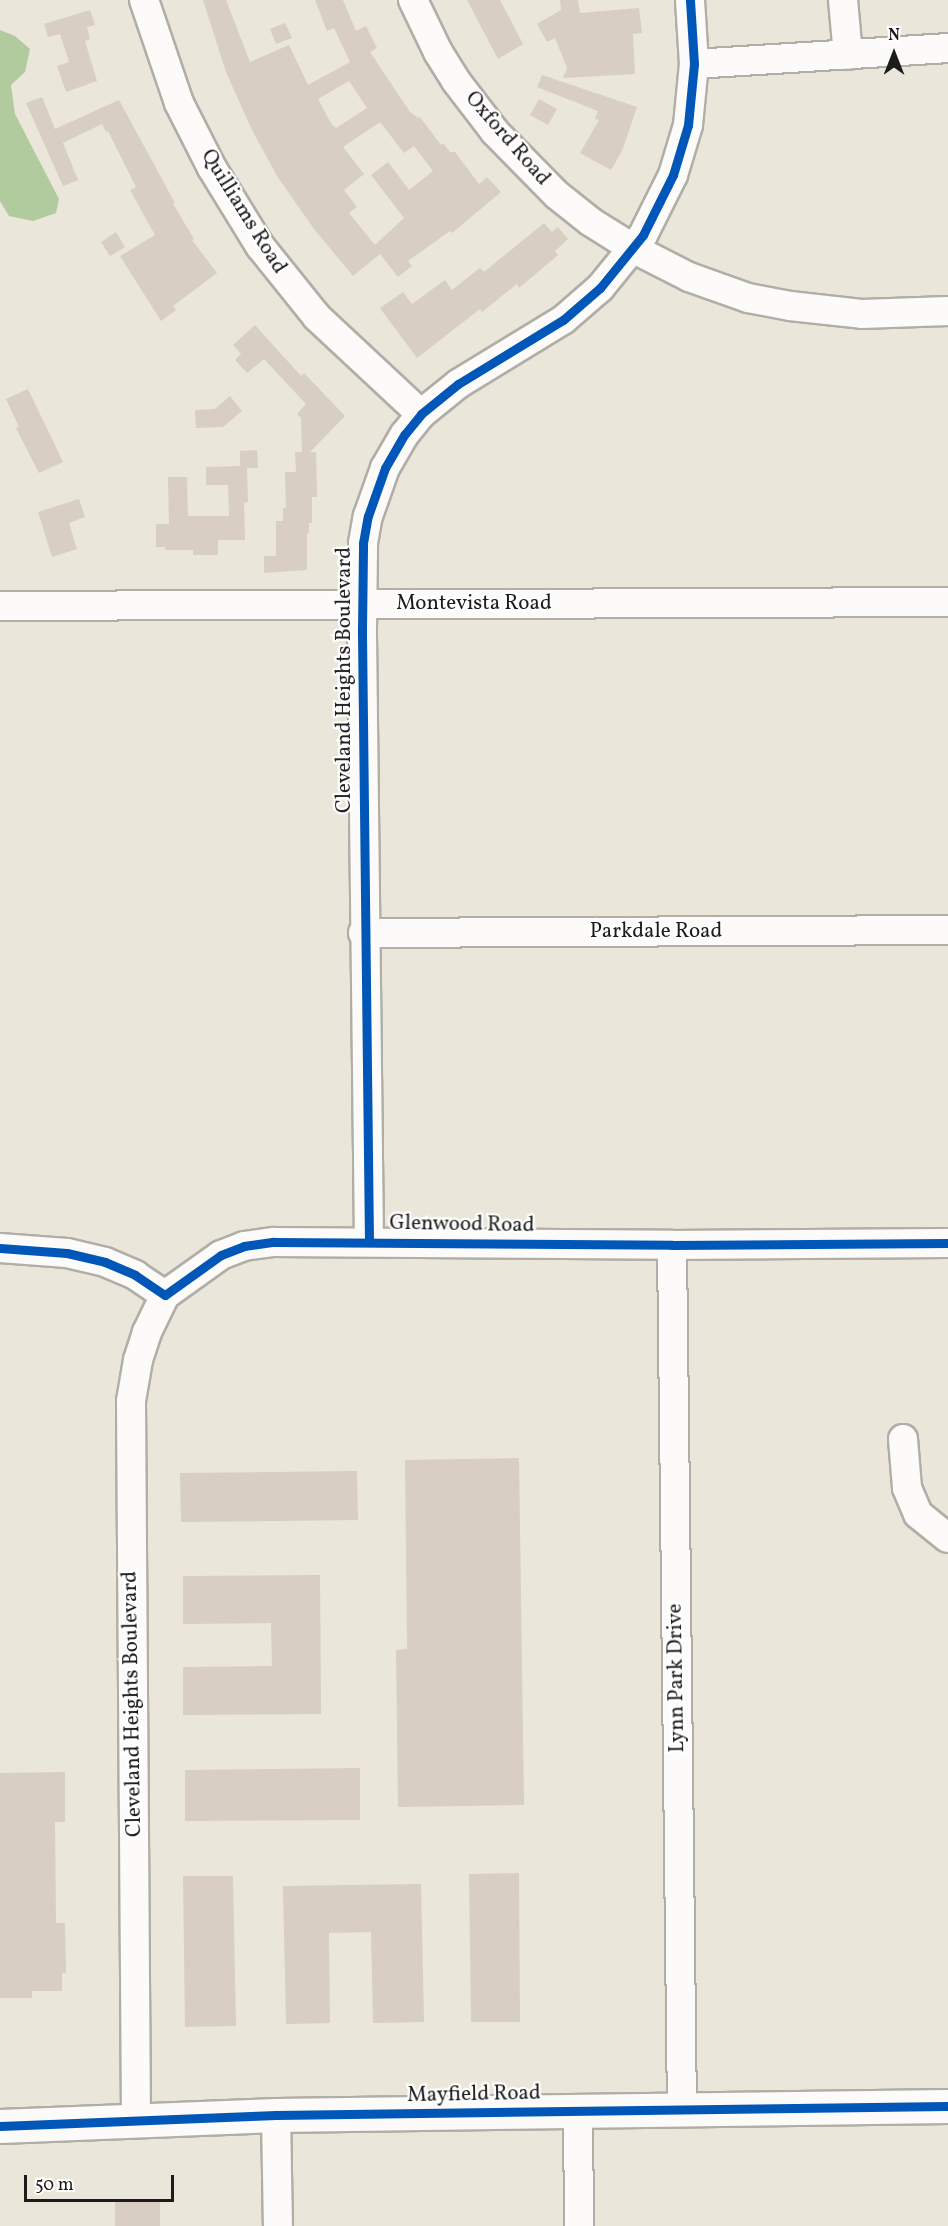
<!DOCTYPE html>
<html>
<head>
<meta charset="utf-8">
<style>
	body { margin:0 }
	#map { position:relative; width:948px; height:2226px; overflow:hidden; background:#eae6d9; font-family:Vollkorn,serif }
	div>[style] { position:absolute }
	.forest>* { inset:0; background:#b2cb9e }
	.building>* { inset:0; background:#d8cec1 }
	.roads { filter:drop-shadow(2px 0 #b0aea6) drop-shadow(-2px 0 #b0aea6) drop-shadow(0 2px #b0aea6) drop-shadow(0 -2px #b0aea6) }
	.minor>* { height:28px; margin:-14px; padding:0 14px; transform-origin:14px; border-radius:14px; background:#fcfbf9 }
	.major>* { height:33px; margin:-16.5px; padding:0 16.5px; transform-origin:16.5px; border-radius:16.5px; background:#fcfbf9 }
	.cycleway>* { height:9px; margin:-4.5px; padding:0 4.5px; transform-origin:4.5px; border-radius:4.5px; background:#0057b8 }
	span { translate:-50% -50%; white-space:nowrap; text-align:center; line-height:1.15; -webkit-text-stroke:4.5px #fff; paint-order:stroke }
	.street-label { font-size:21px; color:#1c1c1c }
	.north { position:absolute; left:864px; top:24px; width:60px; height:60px; -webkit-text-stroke:4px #fff; paint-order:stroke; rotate:0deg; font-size:16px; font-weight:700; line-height:24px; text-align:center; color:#1c1c1c }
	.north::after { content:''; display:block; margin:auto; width:21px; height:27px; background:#1c1c1c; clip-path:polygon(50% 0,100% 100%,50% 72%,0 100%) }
	.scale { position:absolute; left:24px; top:2175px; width:150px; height:27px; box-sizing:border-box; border:3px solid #1c1c1c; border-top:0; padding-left:8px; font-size:18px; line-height:21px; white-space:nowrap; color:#1c1c1c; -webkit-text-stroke:4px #fff; paint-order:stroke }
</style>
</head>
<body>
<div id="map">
	<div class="forest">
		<div style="clip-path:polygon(0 30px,15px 36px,30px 49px,25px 72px,11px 85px,15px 114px,59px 199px,56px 213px,33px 221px,9px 216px,0 201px)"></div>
	</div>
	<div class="building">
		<div style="clip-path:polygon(evenodd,203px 0,226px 0,250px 62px,289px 45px,308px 85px,350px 62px,334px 28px,327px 31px,315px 0,343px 0,356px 31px,366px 26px,377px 48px,370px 52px,410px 112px,418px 118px,420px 117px,441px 145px,443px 143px,450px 152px,455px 152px,479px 184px,487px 177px,501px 192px,452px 233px,450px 231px,408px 261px,412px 266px,398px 277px,380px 254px,353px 276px,314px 229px,277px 176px,251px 128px,226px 72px,203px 0,349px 81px,367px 108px,336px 128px,332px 125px,318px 99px,349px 81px,203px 0,380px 122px,404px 153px,414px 146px,433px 171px,409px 190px,388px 162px,371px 175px,404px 218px,375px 245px,349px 213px,357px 207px,344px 190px,364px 174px,343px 147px,380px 122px)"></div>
		<div style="clip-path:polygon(467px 0,500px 0,523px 44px,498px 59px)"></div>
		<div style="clip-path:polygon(560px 0,578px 0,580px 13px,639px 8px,642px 33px,633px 34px,635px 74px,563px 78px,567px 68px,555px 38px,547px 42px,537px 24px,561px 10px)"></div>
		<div style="clip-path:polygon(90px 10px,95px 25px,87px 27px,90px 39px,85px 41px,97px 81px,66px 92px,57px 66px,69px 62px,60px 34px,48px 37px,44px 24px)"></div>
		<div style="clip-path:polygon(285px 23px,292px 38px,276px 44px,270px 29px)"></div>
		<div style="clip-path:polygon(542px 75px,637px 107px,622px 151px,611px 170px,580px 153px,599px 120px,595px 119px,598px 111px,537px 87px)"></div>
		<div style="clip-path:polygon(42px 97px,55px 129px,119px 100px,175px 203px,173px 204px,194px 239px,192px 240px,217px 273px,173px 306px,176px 310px,161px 321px,120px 256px,155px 235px,130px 190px,136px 187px,108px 131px,106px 132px,102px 124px,63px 143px,78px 180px,63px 186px,26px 103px)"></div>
		<div style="clip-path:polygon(539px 99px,557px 109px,548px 125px,530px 115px)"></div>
		<div style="clip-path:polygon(544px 223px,552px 232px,558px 227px,568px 239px,555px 251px,558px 255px,519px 288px,517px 284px,482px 312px,480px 309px,417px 358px,380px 308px,403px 292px,412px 304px,445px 280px,452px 290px,480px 268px,484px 272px)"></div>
		<div style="clip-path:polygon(116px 232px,125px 247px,110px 256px,101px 242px)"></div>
		<div style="clip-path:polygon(255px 325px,301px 376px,304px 373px,345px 416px,310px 452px,316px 452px,317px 497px,312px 497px,312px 523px,309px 523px,309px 533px,307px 533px,307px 570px,264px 573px,264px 556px,276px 556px,276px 521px,283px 521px,283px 508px,286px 508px,285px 472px,296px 472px,295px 452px,302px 452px,301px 418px,297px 414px,306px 404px,264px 359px,247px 373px,235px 360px,241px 354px,233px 345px)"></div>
		<div style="clip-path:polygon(28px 389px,63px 462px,39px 473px,16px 428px,19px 427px,6px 399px)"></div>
		<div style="clip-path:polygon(230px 396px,242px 411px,223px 427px,196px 428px,195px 410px,215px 409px)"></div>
		<div style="clip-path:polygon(257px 450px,258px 468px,247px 468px,248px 502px,244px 503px,245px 540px,218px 540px,218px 555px,193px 555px,193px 550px,165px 550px,165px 547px,156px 547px,156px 524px,169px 524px,168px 477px,187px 477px,188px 516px,229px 516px,228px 485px,206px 485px,206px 467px,240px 466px,240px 451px)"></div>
		<div style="clip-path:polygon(79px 499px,85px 517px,69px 523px,77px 549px,52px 557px,38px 512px)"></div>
		<div style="clip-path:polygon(519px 1458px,524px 1805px,398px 1807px,396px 1650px,407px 1649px,405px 1460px)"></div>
		<div style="clip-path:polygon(357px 1471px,358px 1520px,181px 1522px,180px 1473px)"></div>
		<div style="clip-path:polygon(320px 1575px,321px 1714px,183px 1715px,183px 1667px,272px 1666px,271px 1623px,183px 1624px,183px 1576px)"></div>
		<div style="clip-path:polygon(360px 1768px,360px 1820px,185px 1821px,185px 1770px)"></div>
		<div style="clip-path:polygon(65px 1772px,65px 1822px,55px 1822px,56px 1923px,65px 1923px,66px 1973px,62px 1973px,62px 1991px,32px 1991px,32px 1998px,0 1998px,0 1773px)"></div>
		<div style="clip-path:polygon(519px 1873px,520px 2022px,471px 2022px,469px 1874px)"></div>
		<div style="clip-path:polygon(183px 1876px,233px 1876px,236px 2026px,185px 2027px)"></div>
		<div style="clip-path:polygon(421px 1884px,424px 2022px,373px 2023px,371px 1932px,329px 1933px,330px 2023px,286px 2024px,283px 1886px)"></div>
		<div style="clip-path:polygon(160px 2199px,160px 2226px,115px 2226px,115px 2200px)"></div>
	</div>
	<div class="roads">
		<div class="minor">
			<div style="left:144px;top:0;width:109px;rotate:71.2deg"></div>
			<div style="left:179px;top:103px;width:73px;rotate:63.1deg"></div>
			<div style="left:212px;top:168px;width:92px;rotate:58.4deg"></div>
			<div style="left:260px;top:246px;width:91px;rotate:51.2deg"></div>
			<div style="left:317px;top:317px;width:142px;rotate:43deg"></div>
			<div style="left:413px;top:0;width:58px;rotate:64.3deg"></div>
			<div style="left:438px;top:52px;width:34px;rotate:58deg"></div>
			<div style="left:456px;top:81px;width:64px;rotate:52.6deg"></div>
			<div style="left:495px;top:132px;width:88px;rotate:45.5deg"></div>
			<div style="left:557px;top:195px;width:43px;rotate:38.5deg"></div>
			<div style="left:591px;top:222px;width:51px;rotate:32.1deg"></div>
			<div style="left:634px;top:249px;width:62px;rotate:27deg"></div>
			<div style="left:689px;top:277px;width:63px;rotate:19.6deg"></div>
			<div style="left:748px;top:298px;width:43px;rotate:10.8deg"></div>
			<div style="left:790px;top:306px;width:72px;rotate:6.3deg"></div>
			<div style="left:862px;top:314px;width:86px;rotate:-2deg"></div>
			<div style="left:843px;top:0;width:55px;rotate:84.8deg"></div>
			<div style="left:694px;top:64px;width:255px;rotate:-3.6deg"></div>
			<div style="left:0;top:606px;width:948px;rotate:-0.24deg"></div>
			<div style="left:363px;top:933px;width:585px;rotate:-0.29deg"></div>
			<div style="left:369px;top:1242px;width:612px;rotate:-90.66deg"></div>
			<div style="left:362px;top:630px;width:87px;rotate:-89.3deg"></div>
			<div style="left:363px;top:543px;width:27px;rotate:-80deg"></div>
			<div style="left:368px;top:516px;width:51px;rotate:-70.5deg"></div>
			<div style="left:385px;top:468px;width:39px;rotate:-60deg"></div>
			<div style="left:405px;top:434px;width:26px;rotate:-51deg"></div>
			<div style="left:421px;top:414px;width:48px;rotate:-39deg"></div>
			<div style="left:458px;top:384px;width:123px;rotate:-31.4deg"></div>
			<div style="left:563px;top:320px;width:49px;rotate:-40.9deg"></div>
			<div style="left:600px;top:288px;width:68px;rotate:-50.9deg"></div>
			<div style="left:643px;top:235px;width:67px;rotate:-63.4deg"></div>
			<div style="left:673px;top:175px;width:52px;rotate:-73.3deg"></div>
			<div style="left:688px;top:125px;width:61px;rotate:-84.4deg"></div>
			<div style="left:694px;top:64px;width:64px;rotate:-93.6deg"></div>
			<div style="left:672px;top:1245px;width:865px;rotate:89.34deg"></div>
			<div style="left:0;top:1248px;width:67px;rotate:4.3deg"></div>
			<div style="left:67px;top:1253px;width:39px;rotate:13deg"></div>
			<div style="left:105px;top:1262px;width:33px;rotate:23deg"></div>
			<div style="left:135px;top:1275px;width:36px;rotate:34deg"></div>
			<div style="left:165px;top:1295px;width:69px;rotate:-35.5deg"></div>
			<div style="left:221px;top:1255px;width:25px;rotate:-21deg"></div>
			<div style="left:244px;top:1246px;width:30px;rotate:-8deg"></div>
			<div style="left:274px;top:1242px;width:398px;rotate:0.4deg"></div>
			<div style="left:672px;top:1245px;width:276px;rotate:-0.4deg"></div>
			<div style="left:903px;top:1439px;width:49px;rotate:85.3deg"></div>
			<div style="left:907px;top:1488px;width:28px;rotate:67deg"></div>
			<div style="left:918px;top:1514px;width:38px;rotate:39deg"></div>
			<div style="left:578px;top:2112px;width:114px;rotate:89.5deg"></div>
			<div style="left:276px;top:2115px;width:111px;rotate:89deg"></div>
			<div style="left:136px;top:2119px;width:718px;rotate:-90.4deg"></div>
			<div style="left:131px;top:1401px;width:42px;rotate:-80.3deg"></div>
			<div style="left:138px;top:1360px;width:29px;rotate:-72deg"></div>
			<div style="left:147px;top:1332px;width:41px;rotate:-64.1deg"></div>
		</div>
		<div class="major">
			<div style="left:0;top:2126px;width:276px;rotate:-2.3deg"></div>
			<div style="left:276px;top:2115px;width:672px;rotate:-0.77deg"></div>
		</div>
	</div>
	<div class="cycleway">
		<div style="left:369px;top:1242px;width:612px;rotate:-90.66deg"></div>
		<div style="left:362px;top:630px;width:87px;rotate:-89.3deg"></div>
		<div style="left:363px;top:543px;width:27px;rotate:-80deg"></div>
		<div style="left:368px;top:516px;width:51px;rotate:-70.5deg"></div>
		<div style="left:385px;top:468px;width:39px;rotate:-60deg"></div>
		<div style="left:405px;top:434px;width:26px;rotate:-51deg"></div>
		<div style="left:421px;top:414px;width:48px;rotate:-39deg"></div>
		<div style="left:458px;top:384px;width:123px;rotate:-31.4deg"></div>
		<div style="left:563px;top:320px;width:49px;rotate:-40.9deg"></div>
		<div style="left:600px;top:288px;width:68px;rotate:-50.9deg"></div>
		<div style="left:643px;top:235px;width:67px;rotate:-63.4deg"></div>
		<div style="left:673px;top:175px;width:52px;rotate:-73.3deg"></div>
		<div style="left:688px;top:125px;width:61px;rotate:-84.4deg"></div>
		<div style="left:694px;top:64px;width:64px;rotate:-93.6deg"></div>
		<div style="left:0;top:1248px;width:67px;rotate:4.3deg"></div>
		<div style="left:67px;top:1253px;width:39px;rotate:13deg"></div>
		<div style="left:105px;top:1262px;width:33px;rotate:23deg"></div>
		<div style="left:135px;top:1275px;width:36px;rotate:34deg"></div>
		<div style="left:165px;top:1295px;width:69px;rotate:-35.5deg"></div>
		<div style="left:221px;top:1255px;width:25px;rotate:-21deg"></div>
		<div style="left:244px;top:1246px;width:30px;rotate:-8deg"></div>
		<div style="left:274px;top:1242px;width:398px;rotate:0.4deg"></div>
		<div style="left:672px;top:1245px;width:276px;rotate:-0.4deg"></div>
		<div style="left:0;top:2126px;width:276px;rotate:-2.3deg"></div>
		<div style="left:276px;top:2115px;width:672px;rotate:-0.77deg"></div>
	</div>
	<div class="street-label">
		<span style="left:507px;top:139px;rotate:49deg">Oxford Road</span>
		<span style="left:243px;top:212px;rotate:58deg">Quilliams Road</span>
		<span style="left:474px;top:604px">Montevista Road</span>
		<span style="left:345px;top:680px;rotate:-90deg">Cleveland Heights Boulevard</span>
		<span style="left:656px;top:932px">Parkdale Road</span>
		<span style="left:462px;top:1225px;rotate:1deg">Glenwood Road</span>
		<span style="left:677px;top:1678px;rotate:-91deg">Lynn Park Drive</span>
		<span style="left:133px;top:1704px;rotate:-91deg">Cleveland Heights Boulevard</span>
		<span style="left:474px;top:2095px;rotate:-1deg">Mayfield Road</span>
	</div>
	<div class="north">N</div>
	<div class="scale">50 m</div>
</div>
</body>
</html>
